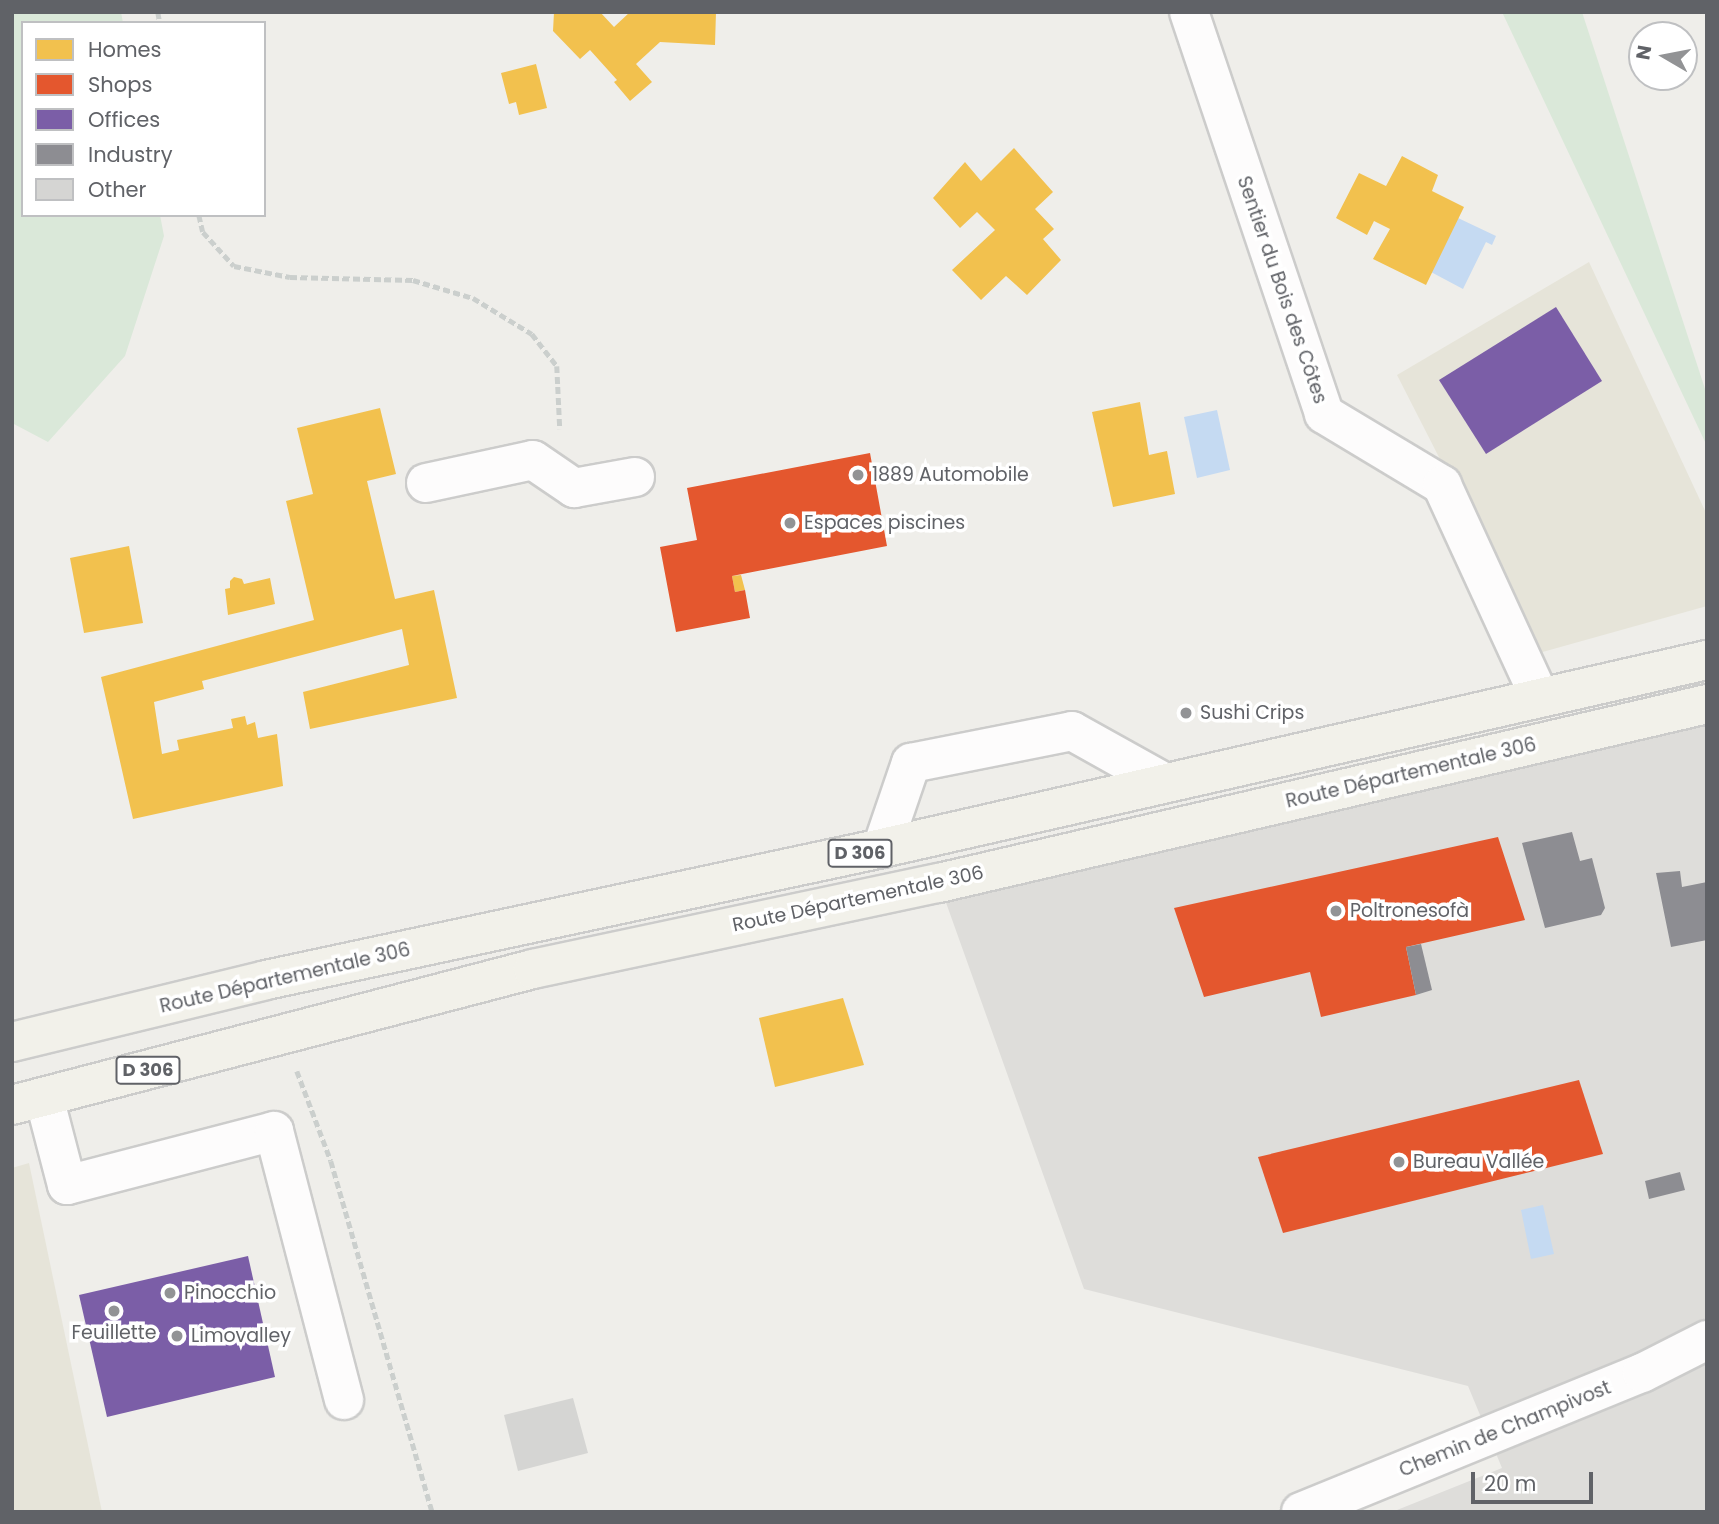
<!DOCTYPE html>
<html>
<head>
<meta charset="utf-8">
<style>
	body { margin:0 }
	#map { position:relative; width:1719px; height:1524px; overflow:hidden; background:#efeeea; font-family:Poppins,sans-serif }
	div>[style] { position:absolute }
	.commercial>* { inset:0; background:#e6e4d9 }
	.industrial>* { inset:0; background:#deddda }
	.green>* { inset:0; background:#dae8d9 }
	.water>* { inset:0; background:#c5daf2 }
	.homes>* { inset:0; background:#f2c14e }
	.shops>* { inset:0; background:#e4572e }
	.offices>* { inset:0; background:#7b5ea7 }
	.industry>* { inset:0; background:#8d8d92 }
	.building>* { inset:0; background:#d5d5d3 }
	.path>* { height:4.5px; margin-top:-2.25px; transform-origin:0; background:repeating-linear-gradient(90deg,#cbcfcd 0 7px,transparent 0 10.5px) }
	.roads { filter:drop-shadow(2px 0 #cccccb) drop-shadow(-2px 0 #cccccb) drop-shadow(0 2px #cccccb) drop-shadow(0 -2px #cccccb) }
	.minor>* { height:38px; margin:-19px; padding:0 19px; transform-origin:19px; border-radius:19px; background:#fdfcfc }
	.major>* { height:38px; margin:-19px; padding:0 19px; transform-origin:19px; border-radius:19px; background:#f2f1ea }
	.dots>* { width:19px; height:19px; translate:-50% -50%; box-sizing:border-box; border:4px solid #fff; border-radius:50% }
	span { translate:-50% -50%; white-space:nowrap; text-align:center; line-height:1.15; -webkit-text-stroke:7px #fff; paint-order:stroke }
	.shield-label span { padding:2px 5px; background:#fff; border:2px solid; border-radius:5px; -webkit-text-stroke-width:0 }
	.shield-label { font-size:18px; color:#606267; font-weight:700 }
	.street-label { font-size:19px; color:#606267 }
	.poi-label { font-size:19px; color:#606267 }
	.left { translate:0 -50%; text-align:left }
	.frame { position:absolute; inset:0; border:14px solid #606267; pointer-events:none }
	.legend { position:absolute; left:21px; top:21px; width:245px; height:196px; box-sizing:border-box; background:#fff; border:2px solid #bfc0c2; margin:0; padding:9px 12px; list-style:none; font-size:21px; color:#606267 }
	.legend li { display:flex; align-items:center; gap:14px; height:35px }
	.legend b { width:35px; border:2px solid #bfc0c2 }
	.north { position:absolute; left:1628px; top:21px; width:70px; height:70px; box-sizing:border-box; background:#fff; border:2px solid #bfc0c2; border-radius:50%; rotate:280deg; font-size:19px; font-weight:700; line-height:28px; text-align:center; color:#606267 }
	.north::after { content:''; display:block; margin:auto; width:24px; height:32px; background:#929395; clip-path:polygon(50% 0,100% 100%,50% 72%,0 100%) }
	.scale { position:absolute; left:1471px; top:1472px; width:122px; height:32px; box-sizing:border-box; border:4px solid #606267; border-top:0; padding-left:9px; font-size:21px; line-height:24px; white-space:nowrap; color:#606267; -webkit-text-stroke:5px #fff; paint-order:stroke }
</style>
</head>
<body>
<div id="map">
	<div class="commercial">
		<div style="clip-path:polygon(1589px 262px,1707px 515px,1707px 606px,1539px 653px,1397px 375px)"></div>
		<div style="clip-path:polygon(29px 1163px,102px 1512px,12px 1512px,12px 1168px)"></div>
	</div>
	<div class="industrial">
		<div style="clip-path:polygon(1707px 704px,1707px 1512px,1392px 1512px,1502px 1468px,1468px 1386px,1084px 1289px,939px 883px)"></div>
	</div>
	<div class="green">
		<div style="clip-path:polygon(12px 12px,121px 12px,123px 23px,23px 23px,23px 215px,160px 215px,164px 236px,125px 356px,48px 442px,12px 423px)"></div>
		<div style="clip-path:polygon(1502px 12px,1582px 12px,1707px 395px,1707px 446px)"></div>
	</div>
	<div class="water">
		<div style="clip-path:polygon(1458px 218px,1496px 236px,1492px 245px,1486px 242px,1463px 289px,1431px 272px)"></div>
		<div style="clip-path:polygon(1217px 410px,1230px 470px,1197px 478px,1184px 417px)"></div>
		<div style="clip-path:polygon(1543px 1205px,1554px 1254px,1531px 1259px,1521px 1210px)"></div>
	</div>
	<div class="homes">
		<div style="clip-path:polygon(554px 12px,600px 12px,614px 27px,630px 12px,716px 12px,715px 45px,660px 42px,636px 64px,652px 82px,630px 101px,614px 82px,617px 80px,590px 50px,580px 59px,553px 31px)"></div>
		<div style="clip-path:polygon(536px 64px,547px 108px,519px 115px,516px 102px,509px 104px,501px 73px)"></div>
		<div style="clip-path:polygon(1014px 148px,1053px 192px,1035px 209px,1054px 229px,1043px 239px,1061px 260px,1027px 295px,1006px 276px,981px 300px,952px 270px,995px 230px,977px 212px,960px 228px,933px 198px,965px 162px,981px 181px)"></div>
		<div style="clip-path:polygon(1402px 156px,1438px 175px,1432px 191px,1464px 207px,1426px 285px,1373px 259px,1390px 229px,1374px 221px,1367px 235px,1336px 218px,1359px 173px,1386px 186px)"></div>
		<div style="clip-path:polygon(1140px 402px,1149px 455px,1167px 451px,1175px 494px,1113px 507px,1092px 412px)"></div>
		<div style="clip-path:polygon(380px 408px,396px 474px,367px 481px,395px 599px,434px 590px,457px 698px,310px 729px,303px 692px,409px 665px,402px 629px,202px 681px,204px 689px,154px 702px,162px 754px,179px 750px,177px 740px,233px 728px,231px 719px,245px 716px,247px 725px,255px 722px,258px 738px,277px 734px,283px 786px,133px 819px,101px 677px,314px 620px,286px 501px,313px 494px,297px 428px)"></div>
		<div style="clip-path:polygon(129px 546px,143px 623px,84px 633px,70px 558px)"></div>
		<div style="clip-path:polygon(741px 575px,745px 590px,735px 592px,732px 576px)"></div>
		<div style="clip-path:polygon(234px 577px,242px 579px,244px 584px,270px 578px,275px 604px,228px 615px,225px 589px,230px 588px,230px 581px)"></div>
		<div style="clip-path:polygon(843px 998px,864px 1065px,775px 1087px,759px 1018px)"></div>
	</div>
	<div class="shops">
		<div style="clip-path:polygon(870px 453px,887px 546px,732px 576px,735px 592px,745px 590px,750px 618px,676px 632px,660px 547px,697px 540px,687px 488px)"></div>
		<div style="clip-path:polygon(1498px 837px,1525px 920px,1406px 947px,1416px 995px,1321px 1017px,1310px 972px,1204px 997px,1174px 908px)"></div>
		<div style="clip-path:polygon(1579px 1080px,1603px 1154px,1283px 1233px,1258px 1157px)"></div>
	</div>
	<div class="offices">
		<div style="clip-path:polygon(1556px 307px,1602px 381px,1486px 454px,1439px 380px)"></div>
		<div style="clip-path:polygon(248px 1256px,275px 1377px,107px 1417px,79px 1295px)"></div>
	</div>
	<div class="industry">
		<div style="clip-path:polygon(1572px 832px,1580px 861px,1592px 858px,1605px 908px,1601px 915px,1545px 928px,1522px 843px)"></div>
		<div style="clip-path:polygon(1680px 871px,1682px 887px,1707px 882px,1707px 940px,1671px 947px,1656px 873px)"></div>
		<div style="clip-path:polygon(1421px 944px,1432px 990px,1416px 995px,1406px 947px)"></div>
		<div style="clip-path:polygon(1680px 1172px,1685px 1190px,1649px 1199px,1645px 1181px)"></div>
	</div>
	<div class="building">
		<div style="clip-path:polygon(573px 1398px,588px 1453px,518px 1471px,504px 1415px)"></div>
	</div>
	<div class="path">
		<div style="left:158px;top:12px;width:11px;rotate:80deg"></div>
		<div style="left:199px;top:215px;width:17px;rotate:77deg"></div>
		<div style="left:203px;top:232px;width:46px;rotate:47.6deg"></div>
		<div style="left:234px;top:266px;width:57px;rotate:11.1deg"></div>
		<div style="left:290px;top:277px;width:123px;rotate:1.4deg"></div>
		<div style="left:413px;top:280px;width:63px;rotate:16.7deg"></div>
		<div style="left:473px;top:298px;width:69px;rotate:31.4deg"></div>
		<div style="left:532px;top:334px;width:41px;rotate:52deg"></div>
		<div style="left:557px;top:366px;width:63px;rotate:87.3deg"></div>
		<div style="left:297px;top:1071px;width:96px;rotate:69.3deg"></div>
		<div style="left:331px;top:1161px;width:365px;rotate:73.9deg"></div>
	</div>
	<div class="roads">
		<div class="minor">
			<div style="left:1189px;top:12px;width:424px;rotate:71.4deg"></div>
			<div style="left:1324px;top:414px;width:138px;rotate:31deg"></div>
			<div style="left:1442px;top:485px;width:234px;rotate:65.3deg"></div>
			<div style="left:426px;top:483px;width:109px;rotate:-12.1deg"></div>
			<div style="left:533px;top:460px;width:50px;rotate:34.3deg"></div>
			<div style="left:574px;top:488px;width:62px;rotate:-10.2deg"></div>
			<div style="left:882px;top:848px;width:90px;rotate:-71.2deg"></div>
			<div style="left:911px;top:763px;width:164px;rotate:-11.2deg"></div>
			<div style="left:1072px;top:731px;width:107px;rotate:29.2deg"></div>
			<div style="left:44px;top:1097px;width:91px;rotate:75.4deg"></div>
			<div style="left:67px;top:1185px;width:214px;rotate:-14.6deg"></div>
			<div style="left:274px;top:1131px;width:278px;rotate:75.4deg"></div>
			<div style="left:1301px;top:1512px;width:368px;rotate:-22.2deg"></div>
			<div style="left:1642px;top:1373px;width:73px;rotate:-26.9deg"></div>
		</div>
		<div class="major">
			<div style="left:12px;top:1042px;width:261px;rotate:-13.7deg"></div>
			<div style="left:266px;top:980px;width:630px;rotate:-12.09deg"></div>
			<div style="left:882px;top:848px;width:846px;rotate:-12.84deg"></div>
			<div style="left:12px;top:1105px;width:538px;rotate:-14.63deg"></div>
			<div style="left:533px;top:969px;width:415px;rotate:-12deg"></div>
			<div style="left:939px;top:883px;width:789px;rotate:-13.12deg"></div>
		</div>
	</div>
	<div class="dots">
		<div style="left:858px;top:475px;background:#929395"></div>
		<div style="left:790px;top:523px;background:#929395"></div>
		<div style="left:1186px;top:713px;background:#929395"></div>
		<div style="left:1336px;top:911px;background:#929395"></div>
		<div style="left:1399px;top:1162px;background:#929395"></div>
		<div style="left:170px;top:1293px;background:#929395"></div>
		<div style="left:114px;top:1311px;background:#929395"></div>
		<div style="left:177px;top:1336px;background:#929395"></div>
	</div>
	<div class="shield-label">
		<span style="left:860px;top:853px">D 306</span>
		<span style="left:148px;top:1070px">D 306</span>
	</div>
	<div class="street-label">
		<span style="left:1282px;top:290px;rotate:71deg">Sentier du Bois des Côtes</span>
		<span style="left:1411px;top:773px;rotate:-13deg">Route Départementale 306</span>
		<span style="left:858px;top:899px;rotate:-12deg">Route Départementale 306</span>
		<span style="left:285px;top:978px;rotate:-13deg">Route Départementale 306</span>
		<span style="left:1505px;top:1429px;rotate:-22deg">Chemin de Champivost</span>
	</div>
	<div class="poi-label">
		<span class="left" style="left:872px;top:475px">1889 Automobile</span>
		<span class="left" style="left:804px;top:523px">Espaces piscines</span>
		<span class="left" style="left:1200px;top:713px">Sushi Crips</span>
		<span class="left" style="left:1350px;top:911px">Poltronesofà</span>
		<span class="left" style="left:1413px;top:1162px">Bureau Vallée</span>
		<span class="left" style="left:184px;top:1293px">Pinocchio</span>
		<span style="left:114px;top:1333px">Feuillette</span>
		<span class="left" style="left:191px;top:1336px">Limovalley</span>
	</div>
	<div class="frame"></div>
	<ul class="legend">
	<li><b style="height:19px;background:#f2c14e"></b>Homes</li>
	<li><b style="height:19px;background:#e4572e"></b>Shops</li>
	<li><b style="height:19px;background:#7b5ea7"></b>Offices</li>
	<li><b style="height:19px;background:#8d8d92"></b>Industry</li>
	<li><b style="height:19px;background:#d5d5d3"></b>Other</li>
	</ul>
	<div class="north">N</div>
	<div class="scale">20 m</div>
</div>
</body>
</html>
